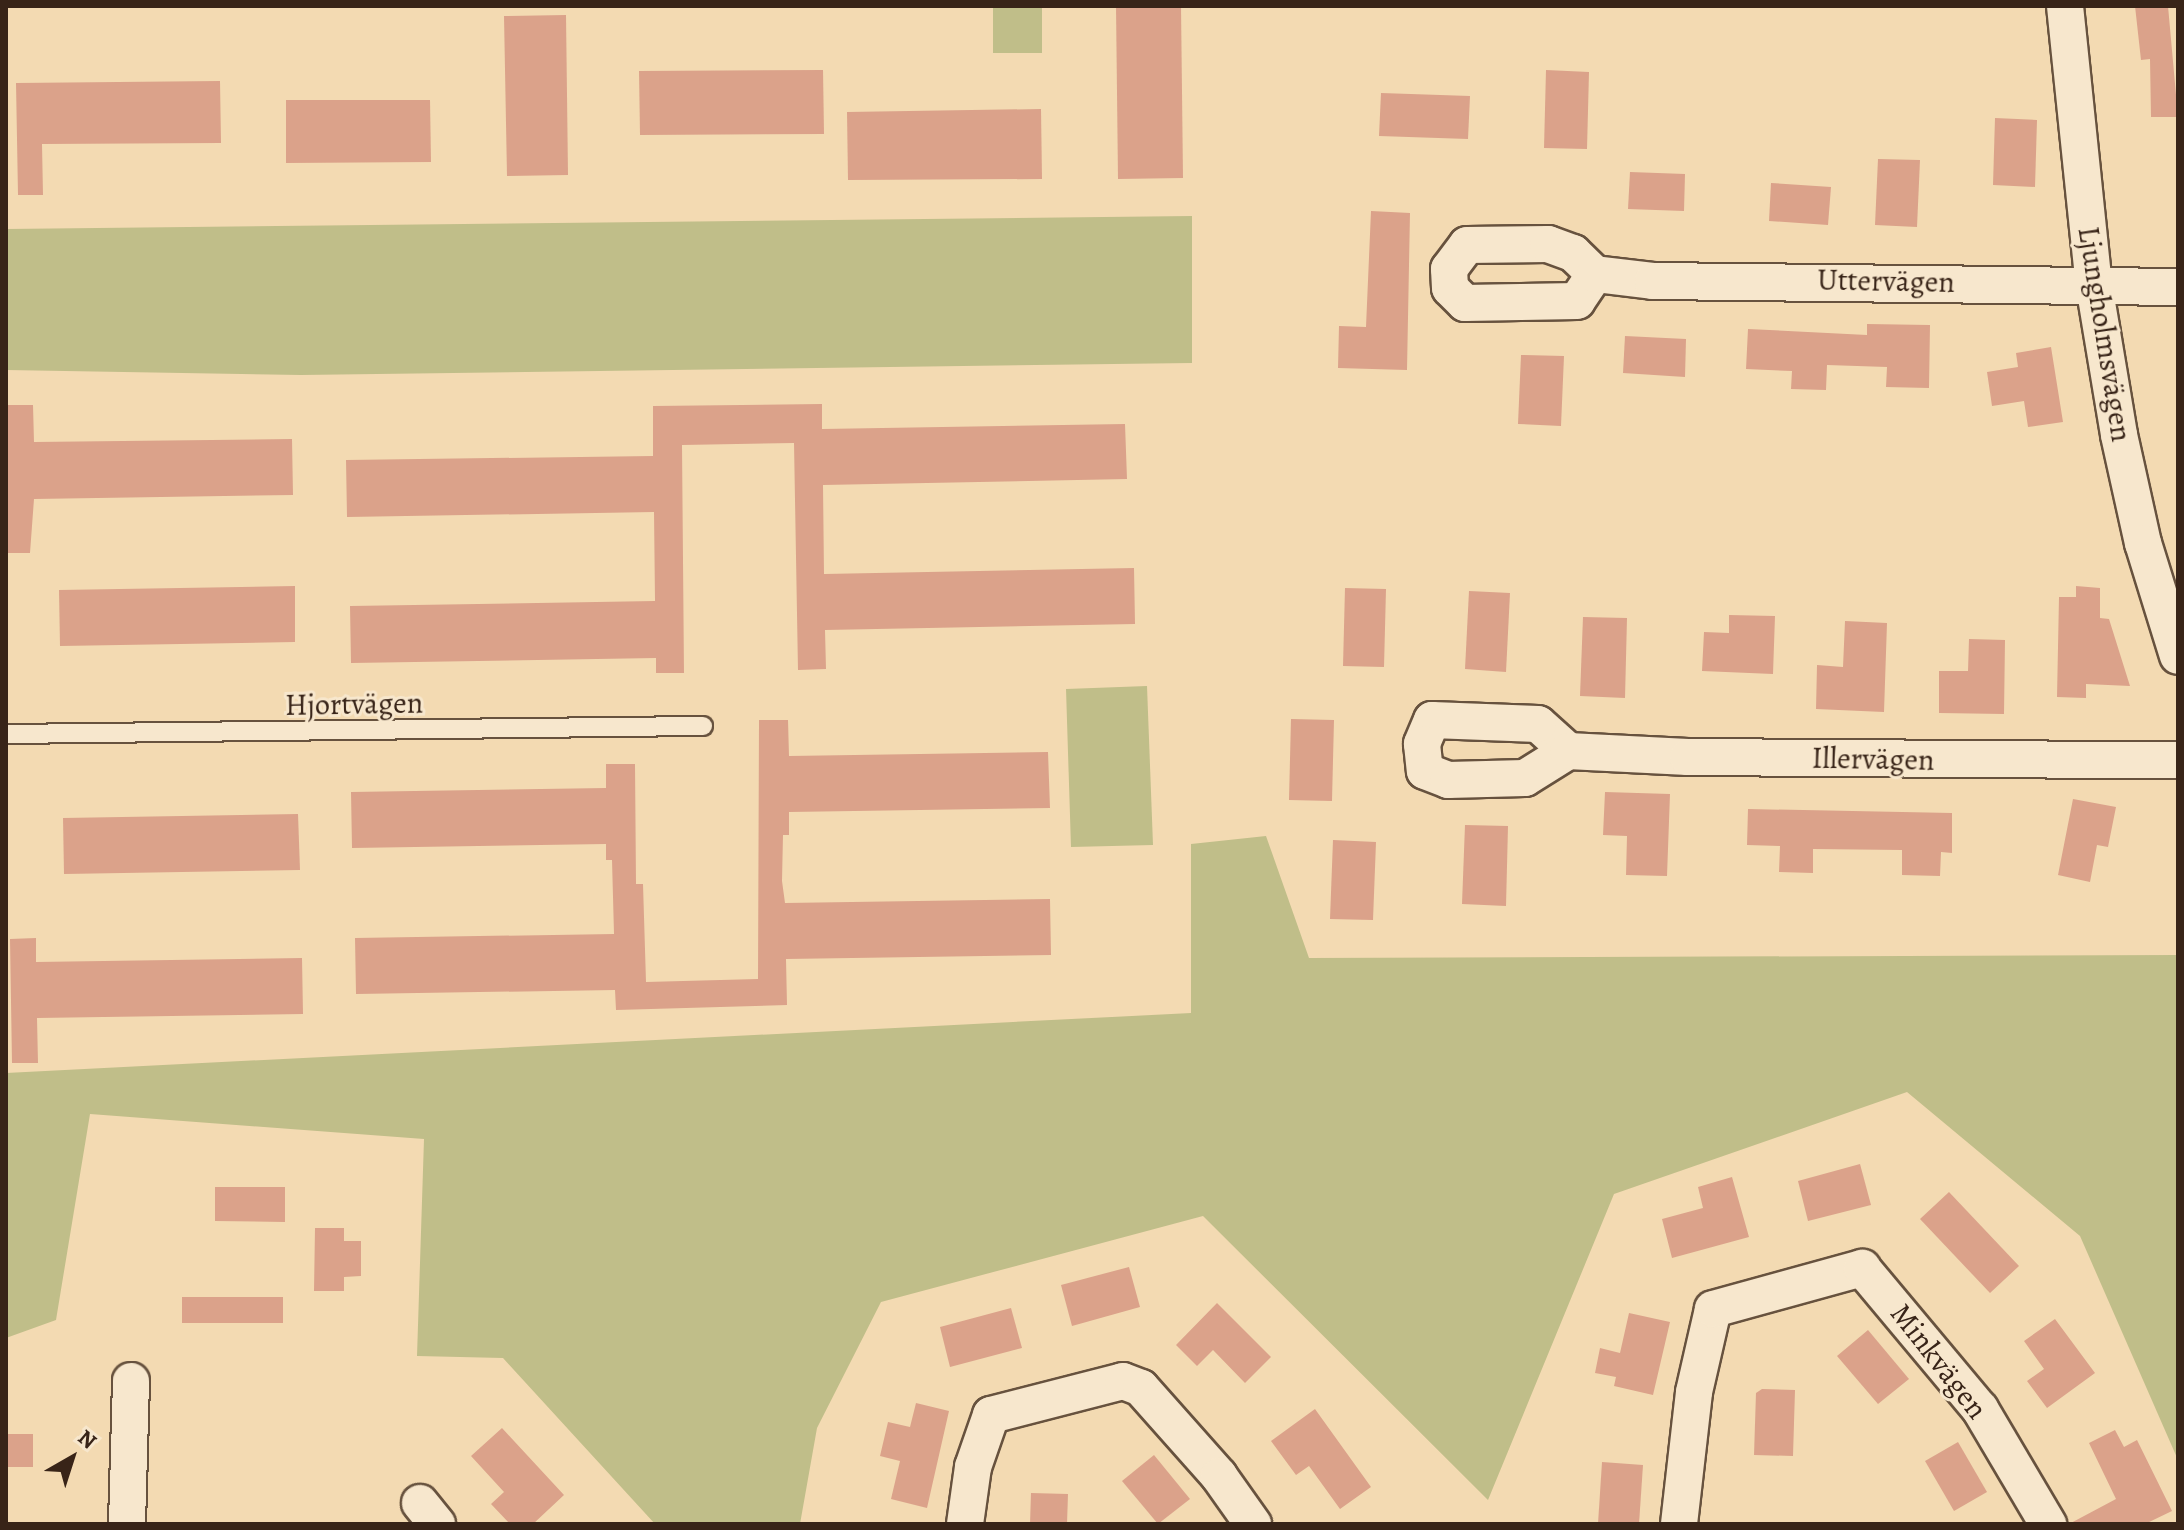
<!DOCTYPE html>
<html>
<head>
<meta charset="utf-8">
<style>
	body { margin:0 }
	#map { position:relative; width:2184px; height:1530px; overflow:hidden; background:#f3dab2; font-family:Alegreya,serif }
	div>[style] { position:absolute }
	.green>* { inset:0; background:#c0be89 }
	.building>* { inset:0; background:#dba28a }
	.roads { filter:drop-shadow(2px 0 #67523e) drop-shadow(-2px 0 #67523e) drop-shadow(0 2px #67523e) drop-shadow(0 -2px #67523e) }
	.service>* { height:18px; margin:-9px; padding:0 9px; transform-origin:9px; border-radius:9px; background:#f7e7cd }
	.minor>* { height:36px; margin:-18px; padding:0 18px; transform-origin:18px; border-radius:18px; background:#f7e7cd }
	span { translate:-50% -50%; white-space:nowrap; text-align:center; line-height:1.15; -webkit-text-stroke:6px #f7e7cd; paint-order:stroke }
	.street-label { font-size:30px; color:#382418 }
	.frame { position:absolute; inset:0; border:8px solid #382418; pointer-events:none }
	.north { position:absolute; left:32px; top:1418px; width:80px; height:80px; -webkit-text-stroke:6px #f7e7cd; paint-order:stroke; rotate:39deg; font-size:22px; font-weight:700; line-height:32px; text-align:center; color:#382418 }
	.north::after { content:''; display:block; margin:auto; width:28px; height:36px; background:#382418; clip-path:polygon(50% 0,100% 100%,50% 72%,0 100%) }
</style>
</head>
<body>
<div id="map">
	<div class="green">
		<div style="clip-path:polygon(993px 6px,1042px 6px,1042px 53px,993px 53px)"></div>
		<div style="clip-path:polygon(1192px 216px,1192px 363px,301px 375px,6px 370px,6px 229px)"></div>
		<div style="clip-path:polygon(1147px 686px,1153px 845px,1071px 847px,1066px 689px)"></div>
		<div style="clip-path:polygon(1266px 836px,1309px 958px,2178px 955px,2178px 1460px,2080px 1236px,1907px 1092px,1614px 1194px,1488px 1500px,1203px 1216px,881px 1302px,817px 1428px,800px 1524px,655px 1524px,503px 1358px,417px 1356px,424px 1139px,90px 1114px,56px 1320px,6px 1338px,6px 1073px,1191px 1013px,1191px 844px)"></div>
	</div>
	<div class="building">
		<div style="clip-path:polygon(1116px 6px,1181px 6px,1183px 178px,1118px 179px)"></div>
		<div style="clip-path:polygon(2135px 6px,2168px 6px,2178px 117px,2151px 117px,2150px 59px,2141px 60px)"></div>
		<div style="clip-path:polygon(566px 15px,568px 175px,507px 176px,504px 16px)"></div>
		<div style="clip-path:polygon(823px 70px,824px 134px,640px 135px,639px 71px)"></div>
		<div style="clip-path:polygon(1546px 70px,1589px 72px,1587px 149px,1544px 148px)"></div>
		<div style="clip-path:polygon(220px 81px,221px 143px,42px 144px,43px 195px,18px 195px,16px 83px)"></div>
		<div style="clip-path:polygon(1381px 93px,1470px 96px,1468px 139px,1379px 136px)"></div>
		<div style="clip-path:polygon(286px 100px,430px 100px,431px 162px,286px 163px)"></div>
		<div style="clip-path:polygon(1041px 109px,1042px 179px,848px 180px,847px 112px)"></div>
		<div style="clip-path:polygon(1995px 118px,2037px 120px,2035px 187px,1993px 185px)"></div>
		<div style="clip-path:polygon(1878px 159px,1920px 160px,1917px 227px,1875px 225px)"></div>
		<div style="clip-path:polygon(1630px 172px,1685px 174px,1684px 211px,1628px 209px)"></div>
		<div style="clip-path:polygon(1771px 183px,1831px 187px,1828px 225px,1769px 221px)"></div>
		<div style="clip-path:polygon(1371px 211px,1410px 213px,1407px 370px,1338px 368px,1339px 326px,1366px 327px)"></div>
		<div style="clip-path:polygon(1867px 324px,1930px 325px,1929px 388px,1886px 387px,1887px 367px,1827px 365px,1826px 390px,1791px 389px,1792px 371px,1746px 369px,1748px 329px,1867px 335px)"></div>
		<div style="clip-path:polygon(1625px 336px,1686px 339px,1685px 377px,1623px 373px)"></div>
		<div style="clip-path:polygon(2051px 347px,2063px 422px,2028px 427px,2024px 401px,1992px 406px,1987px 372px,2018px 367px,2016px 353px)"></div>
		<div style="clip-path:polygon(1521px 355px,1564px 356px,1561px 426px,1518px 424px)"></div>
		<div style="clip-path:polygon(822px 404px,822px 429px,1125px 424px,1127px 479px,823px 485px,824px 574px,1134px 568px,1135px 624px,825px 630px,826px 669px,798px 670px,794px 443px,682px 445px,684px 673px,656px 673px,656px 658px,351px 663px,350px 606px,655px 601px,654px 512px,347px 517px,346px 460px,653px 456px,653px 406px)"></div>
		<div style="clip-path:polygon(6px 405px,33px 405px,34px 442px,292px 439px,293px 495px,34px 499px,30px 553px,6px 553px)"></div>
		<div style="clip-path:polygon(295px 586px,295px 642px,60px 646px,59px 590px)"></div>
		<div style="clip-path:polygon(2076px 586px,2100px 588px,2100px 618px,2109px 619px,2130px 686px,2086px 684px,2086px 698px,2057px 697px,2059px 597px,2076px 597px)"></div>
		<div style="clip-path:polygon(1345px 588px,1386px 589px,1384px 667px,1343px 666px)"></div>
		<div style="clip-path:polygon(1469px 591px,1510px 593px,1506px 672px,1465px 669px)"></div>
		<div style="clip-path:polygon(1729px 615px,1775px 616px,1773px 674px,1702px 671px,1704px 632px,1729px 633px)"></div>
		<div style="clip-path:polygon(1583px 617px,1627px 618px,1625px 698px,1580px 696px)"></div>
		<div style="clip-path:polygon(1845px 621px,1887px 623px,1884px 712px,1816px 709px,1817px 665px,1843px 667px)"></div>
		<div style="clip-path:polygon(1969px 639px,2005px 640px,2004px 714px,1939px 713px,1939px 671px,1968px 671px)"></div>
		<div style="clip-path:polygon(1291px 719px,1334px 720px,1332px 801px,1289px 800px)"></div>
		<div style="clip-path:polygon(759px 720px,788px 720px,789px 756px,1048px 752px,1050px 808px,789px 812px,789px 835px,783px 835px,782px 881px,785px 903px,1050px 899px,1051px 955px,786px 959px,787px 1005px,616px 1010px,615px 990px,356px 994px,355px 938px,614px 934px,612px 860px,606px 860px,606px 844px,352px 848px,351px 792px,606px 788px,606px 764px,635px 764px,636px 884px,643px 884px,646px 982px,758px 979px)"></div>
		<div style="clip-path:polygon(1605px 792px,1670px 794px,1667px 876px,1626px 875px,1627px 836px,1603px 835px)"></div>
		<div style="clip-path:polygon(2073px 799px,2116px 807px,2108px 847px,2097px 845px,2090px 882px,2058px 875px)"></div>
		<div style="clip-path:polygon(1748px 809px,1952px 813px,1952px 853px,1941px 852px,1940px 876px,1902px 875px,1902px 850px,1813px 849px,1813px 873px,1779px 872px,1780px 846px,1747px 845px)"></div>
		<div style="clip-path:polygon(298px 814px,300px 870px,64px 874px,63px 818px)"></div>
		<div style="clip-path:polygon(1465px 825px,1508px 826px,1506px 906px,1462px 904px)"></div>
		<div style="clip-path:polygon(1333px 840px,1376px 842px,1373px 920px,1330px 919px)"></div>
		<div style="clip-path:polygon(36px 938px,36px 962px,302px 958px,303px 1014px,37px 1018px,38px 1063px,12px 1063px,10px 939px)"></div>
		<div style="clip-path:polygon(1860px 1164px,1871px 1205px,1808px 1221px,1798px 1181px)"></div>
		<div style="clip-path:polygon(1732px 1177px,1749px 1237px,1672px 1258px,1662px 1219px,1703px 1208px,1698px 1187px)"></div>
		<div style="clip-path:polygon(215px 1187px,285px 1187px,285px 1222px,215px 1221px)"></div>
		<div style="clip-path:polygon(1949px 1192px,2019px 1266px,1990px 1293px,1920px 1219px)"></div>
		<div style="clip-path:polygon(315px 1228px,344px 1228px,344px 1241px,361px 1241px,361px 1276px,344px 1277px,344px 1291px,314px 1291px)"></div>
		<div style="clip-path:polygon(1129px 1267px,1140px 1307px,1072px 1326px,1061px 1285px)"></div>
		<div style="clip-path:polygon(182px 1297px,283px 1297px,283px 1323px,182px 1323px)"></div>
		<div style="clip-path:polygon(1217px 1303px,1271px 1357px,1245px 1383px,1213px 1350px,1197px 1366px,1176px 1345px)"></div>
		<div style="clip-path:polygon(1011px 1308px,1022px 1348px,950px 1367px,940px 1327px)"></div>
		<div style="clip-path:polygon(1629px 1313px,1670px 1322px,1653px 1395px,1614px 1386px,1616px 1377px,1595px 1373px,1600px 1348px,1620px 1353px)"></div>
		<div style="clip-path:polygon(2055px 1319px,2095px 1373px,2047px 1408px,2027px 1381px,2044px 1369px,2024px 1341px)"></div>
		<div style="clip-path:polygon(1868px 1330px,1909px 1379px,1878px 1404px,1837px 1356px)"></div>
		<div style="clip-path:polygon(1762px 1389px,1795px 1390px,1793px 1456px,1754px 1455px,1756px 1393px)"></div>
		<div style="clip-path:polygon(916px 1403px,949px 1411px,927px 1508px,891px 1499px,900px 1461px,880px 1456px,888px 1422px,910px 1427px)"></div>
		<div style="clip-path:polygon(1315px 1409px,1371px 1487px,1340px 1509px,1309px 1466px,1296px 1475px,1271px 1441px)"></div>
		<div style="clip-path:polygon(502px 1428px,564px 1495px,533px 1524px,510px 1524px,491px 1504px,504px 1492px,471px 1456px)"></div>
		<div style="clip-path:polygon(2115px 1430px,2124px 1447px,2137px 1440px,2172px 1511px,2145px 1524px,2069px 1524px,2116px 1499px,2089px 1443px)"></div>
		<div style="clip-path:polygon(6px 1434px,33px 1434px,33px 1467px,6px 1467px)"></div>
		<div style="clip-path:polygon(1958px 1442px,1987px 1492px,1954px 1511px,1925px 1461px)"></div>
		<div style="clip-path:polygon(1154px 1455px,1190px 1499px,1158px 1524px,1122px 1481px)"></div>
		<div style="clip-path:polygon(1602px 1462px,1643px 1465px,1639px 1524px,1598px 1524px)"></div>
		<div style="clip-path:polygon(1031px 1493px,1068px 1494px,1067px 1524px,1030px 1524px)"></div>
	</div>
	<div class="roads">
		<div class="service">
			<div style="left:6px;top:734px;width:697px;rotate:-0.66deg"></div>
		</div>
		<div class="minor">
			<div style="left:2065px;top:6px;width:281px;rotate:84.1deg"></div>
			<div style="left:2094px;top:285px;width:152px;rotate:80.5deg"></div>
			<div style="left:2119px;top:435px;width:111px;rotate:77.5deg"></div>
			<div style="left:2143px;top:543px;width:118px;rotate:72.8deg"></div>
			<div style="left:1595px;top:274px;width:32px;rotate:124deg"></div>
			<div style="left:1577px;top:301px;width:112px;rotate:179deg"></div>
			<div style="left:1465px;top:303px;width:21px;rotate:-135deg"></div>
			<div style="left:1450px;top:288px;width:19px;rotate:-93deg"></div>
			<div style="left:1449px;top:269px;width:30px;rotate:-53deg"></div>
			<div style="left:1467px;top:245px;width:81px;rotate:-0.7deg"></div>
			<div style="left:1548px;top:244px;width:27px;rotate:20deg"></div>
			<div style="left:1573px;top:253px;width:30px;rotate:44deg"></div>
			<div style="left:1595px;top:274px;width:58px;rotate:6.9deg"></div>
			<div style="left:1653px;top:281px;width:525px;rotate:0.65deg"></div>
			<div style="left:1568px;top:751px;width:40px;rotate:-138deg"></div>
			<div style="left:1538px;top:724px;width:106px;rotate:-177.8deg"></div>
			<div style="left:1432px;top:720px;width:26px;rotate:113deg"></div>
			<div style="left:1422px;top:744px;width:27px;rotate:84deg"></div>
			<div style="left:1425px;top:771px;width:25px;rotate:21deg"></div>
			<div style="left:1448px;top:780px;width:77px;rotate:-1.5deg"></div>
			<div style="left:1525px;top:778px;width:51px;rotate:-32.1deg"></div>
			<div style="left:1568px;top:751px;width:120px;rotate:2.9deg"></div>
			<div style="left:1688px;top:757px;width:490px;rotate:0.4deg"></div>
			<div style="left:420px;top:1503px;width:27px;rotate:51deg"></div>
			<div style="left:127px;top:1524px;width:143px;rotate:-88.4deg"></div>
			<div style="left:965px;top:1524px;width:58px;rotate:-82deg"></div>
			<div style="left:973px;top:1467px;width:55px;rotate:-70.9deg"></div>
			<div style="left:991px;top:1415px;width:136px;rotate:-14.4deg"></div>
			<div style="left:1123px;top:1381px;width:19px;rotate:21deg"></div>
			<div style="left:1141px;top:1388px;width:118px;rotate:48.4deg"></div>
			<div style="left:1219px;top:1476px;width:59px;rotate:54.7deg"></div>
			<div style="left:1679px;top:1524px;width:133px;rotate:-83.5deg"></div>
			<div style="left:1694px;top:1392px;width:85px;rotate:-77.1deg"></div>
			<div style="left:1713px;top:1309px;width:155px;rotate:-15.4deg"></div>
			<div style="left:1862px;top:1268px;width:184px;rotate:50.1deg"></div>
			<div style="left:1980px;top:1409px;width:134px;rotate:59.4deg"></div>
		</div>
	</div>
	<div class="street-label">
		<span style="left:1886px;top:281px;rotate:1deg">Uttervägen</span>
		<span style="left:2105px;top:334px;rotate:81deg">Ljungholmsvägen</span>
		<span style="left:354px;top:704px;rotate:-1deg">Hjortvägen</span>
		<span style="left:1873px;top:759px;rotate:1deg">Illervägen</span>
		<span style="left:1939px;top:1361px;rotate:52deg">Minkvägen</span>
	</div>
	<div class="frame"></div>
	<div class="north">N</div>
</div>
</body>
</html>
